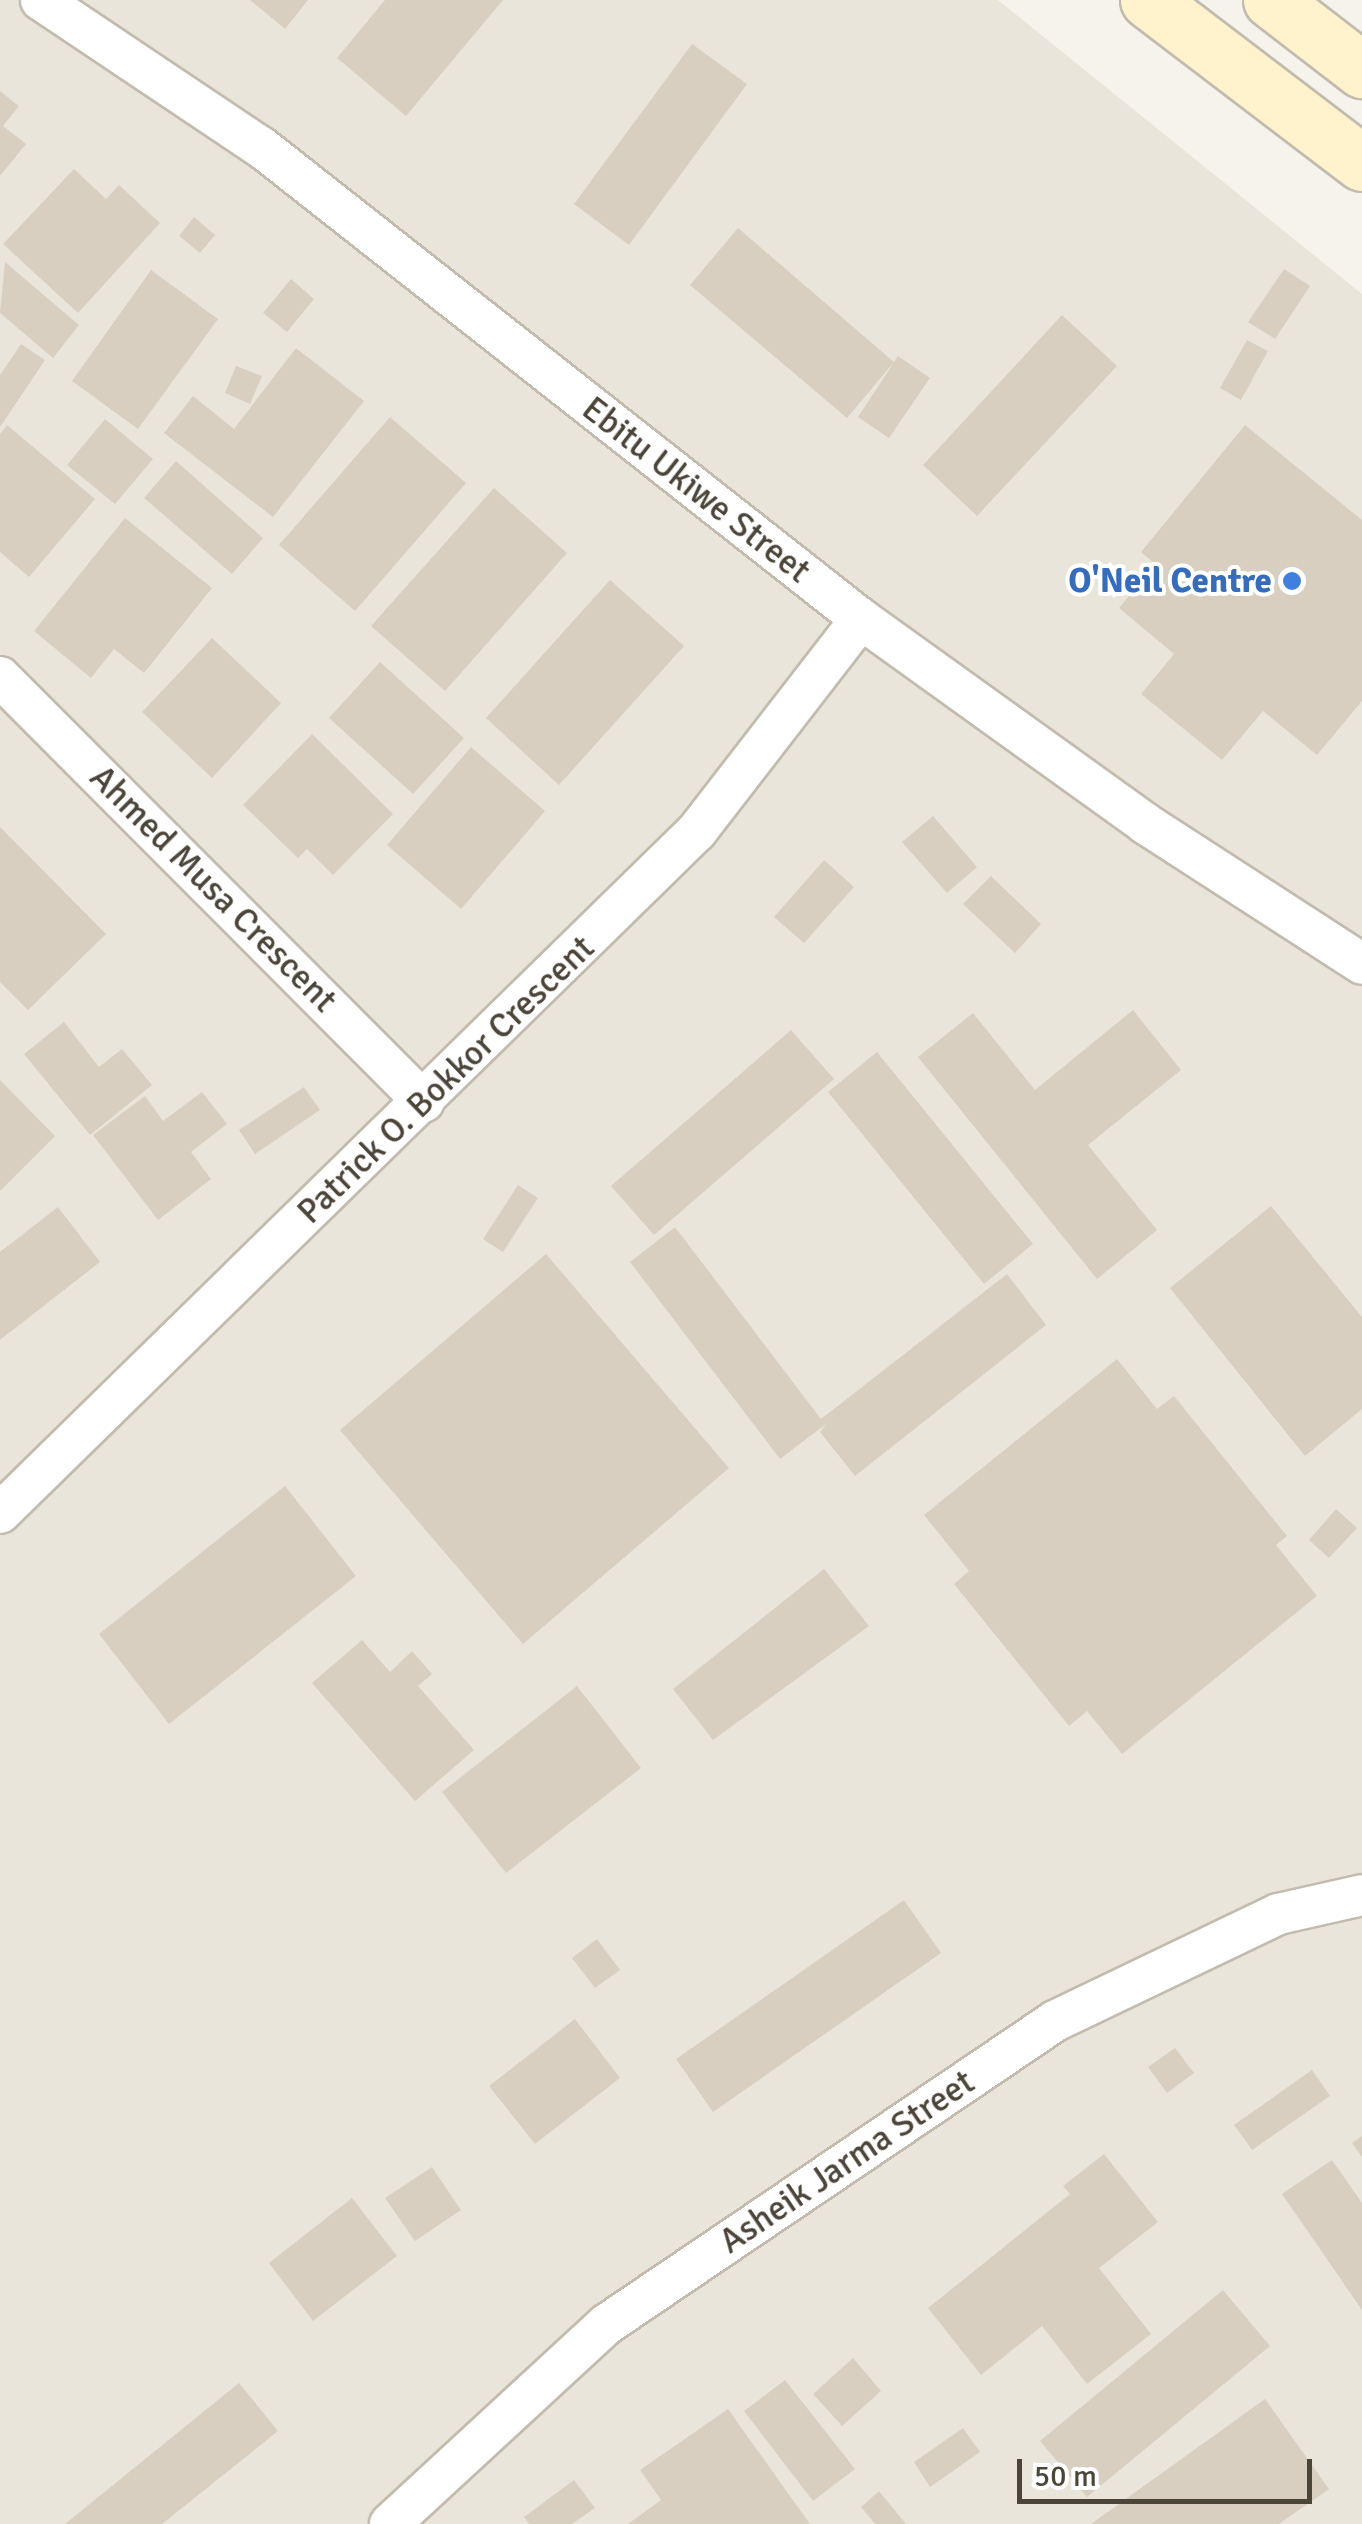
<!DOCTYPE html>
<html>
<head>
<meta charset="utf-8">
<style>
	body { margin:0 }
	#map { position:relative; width:1362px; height:2524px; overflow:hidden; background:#f6f3ec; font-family:Signika,sans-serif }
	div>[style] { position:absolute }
	.residential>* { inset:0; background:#eae5da }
	.building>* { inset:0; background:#d8cfc1 }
	.roads { filter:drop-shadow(2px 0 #c2bbae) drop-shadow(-2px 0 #c2bbae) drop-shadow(0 2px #c2bbae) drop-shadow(0 -2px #c2bbae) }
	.street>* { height:40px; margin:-20px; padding:0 20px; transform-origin:20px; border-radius:20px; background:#fff }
	.secondary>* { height:55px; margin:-27.5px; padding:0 27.5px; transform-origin:27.5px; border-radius:27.5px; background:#fff3cd }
	.dots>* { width:28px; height:28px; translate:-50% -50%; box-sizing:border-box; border:5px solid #fff; border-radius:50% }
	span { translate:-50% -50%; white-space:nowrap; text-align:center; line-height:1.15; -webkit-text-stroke:8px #fff; paint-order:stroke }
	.street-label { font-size:35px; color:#4b4439 }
	.shop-label { font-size:35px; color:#366cbe; font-weight:700 }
	.right { translate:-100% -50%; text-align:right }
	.scale { position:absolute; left:1017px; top:2459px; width:295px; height:45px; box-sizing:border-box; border:5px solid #4b4439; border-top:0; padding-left:12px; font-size:30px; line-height:35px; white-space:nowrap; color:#4b4439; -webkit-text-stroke:8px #fff; paint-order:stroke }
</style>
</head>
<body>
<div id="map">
	<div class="residential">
		<div style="clip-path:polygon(0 0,998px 0,1362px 294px,1362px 2524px,0 2524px)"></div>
	</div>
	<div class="building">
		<div style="clip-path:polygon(250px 0,308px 0,285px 29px)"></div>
		<div style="clip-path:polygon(385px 0,503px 0,406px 116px,337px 58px)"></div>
		<div style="clip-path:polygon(692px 44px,747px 84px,629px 245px,574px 204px)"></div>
		<div style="clip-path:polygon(0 91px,19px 106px,3px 126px,26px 144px,0 176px)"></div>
		<div style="clip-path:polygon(74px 169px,106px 199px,119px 185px,160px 223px,78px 313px,3px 244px)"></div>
		<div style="clip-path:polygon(194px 217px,215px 235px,200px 253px,179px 236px)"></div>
		<div style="clip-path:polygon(738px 228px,894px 362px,847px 418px,690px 285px)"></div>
		<div style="clip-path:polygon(5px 262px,79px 325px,53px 358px,0 313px)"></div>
		<div style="clip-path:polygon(1284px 269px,1310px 286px,1275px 339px,1248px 322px)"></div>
		<div style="clip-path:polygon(151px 270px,218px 319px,138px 429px,72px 381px)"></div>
		<div style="clip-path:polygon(291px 279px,314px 299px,287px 332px,263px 313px)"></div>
		<div style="clip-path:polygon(1062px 315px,1117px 366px,977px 516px,923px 465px)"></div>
		<div style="clip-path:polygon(1247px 340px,1268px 351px,1241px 400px,1220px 388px)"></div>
		<div style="clip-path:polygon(21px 344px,45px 360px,0 427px,0 375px)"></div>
		<div style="clip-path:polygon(296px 348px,364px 401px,273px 517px,164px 433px,193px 396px,234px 429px)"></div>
		<div style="clip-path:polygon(898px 356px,930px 378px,889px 438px,858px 417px)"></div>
		<div style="clip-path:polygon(236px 366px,262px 376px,250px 404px,225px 393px)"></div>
		<div style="clip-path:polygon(390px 417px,466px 483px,355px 611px,279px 545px)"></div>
		<div style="clip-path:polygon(105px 419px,153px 459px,115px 504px,67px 465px)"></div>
		<div style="clip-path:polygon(7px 425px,95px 499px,29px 577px,0 552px,0 434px)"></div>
		<div style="clip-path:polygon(1245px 425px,1362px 520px,1362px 701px,1317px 755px,1263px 711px,1222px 760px,1141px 694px,1174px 654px,1119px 608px,1155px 564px,1141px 552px)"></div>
		<div style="clip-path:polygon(176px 461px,263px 538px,232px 574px,144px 498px)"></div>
		<div style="clip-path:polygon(494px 488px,567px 553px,445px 691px,371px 626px)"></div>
		<div style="clip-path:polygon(125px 518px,212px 588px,144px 673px,114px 649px,91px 678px,34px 631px)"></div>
		<div style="clip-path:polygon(610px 580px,684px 646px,559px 785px,486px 718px)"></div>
		<div style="clip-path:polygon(212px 638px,281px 703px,212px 778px,142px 712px)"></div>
		<div style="clip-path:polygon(380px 662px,464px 738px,413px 794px,329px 718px)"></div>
		<div style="clip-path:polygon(312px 734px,393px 814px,333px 875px,307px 849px,298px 858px,243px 805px)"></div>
		<div style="clip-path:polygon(471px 747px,545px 811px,461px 909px,387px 845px)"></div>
		<div style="clip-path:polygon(933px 816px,977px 867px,947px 893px,902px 842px)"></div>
		<div style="clip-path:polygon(0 827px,106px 934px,28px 1010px,0 982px)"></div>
		<div style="clip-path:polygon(824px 860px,854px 887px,804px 943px,774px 917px)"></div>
		<div style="clip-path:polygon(991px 876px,1041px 924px,1015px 953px,963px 904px)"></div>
		<div style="clip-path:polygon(1133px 1010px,1181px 1070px,1088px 1145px,1157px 1230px,1097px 1279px,918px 1057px,973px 1013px,1035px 1090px)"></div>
		<div style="clip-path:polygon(64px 1022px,99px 1067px,122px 1049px,152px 1085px,90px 1135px,24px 1054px)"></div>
		<div style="clip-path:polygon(791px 1030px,834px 1079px,654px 1235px,611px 1186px)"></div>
		<div style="clip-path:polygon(877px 1052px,1033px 1244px,984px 1284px,828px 1092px)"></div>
		<div style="clip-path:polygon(0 1080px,55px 1136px,0 1191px)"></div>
		<div style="clip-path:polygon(304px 1087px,320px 1110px,255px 1154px,239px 1130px)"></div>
		<div style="clip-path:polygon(202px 1092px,227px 1124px,191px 1152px,211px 1179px,158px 1220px,93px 1135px,145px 1096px,163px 1121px)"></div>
		<div style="clip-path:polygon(518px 1185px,538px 1198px,503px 1252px,483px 1239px)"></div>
		<div style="clip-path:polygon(1271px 1206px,1362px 1317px,1362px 1409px,1305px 1456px,1170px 1288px)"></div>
		<div style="clip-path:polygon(58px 1207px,100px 1262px,0 1340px,0 1252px)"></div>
		<div style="clip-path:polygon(675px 1227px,821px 1419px,1007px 1274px,1046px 1325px,855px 1476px,820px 1432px,826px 1424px,780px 1459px,630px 1262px)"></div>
		<div style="clip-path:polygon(546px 1254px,729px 1468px,523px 1644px,340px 1430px)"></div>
		<div style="clip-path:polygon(1117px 1359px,1157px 1409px,1174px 1396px,1287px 1536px,1276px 1545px,1317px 1596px,1122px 1754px,1087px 1711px,1069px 1726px,954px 1584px,969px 1571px,924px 1515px)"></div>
		<div style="clip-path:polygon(285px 1486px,356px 1576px,169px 1724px,99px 1634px)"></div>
		<div style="clip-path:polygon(1336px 1509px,1357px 1528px,1329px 1558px,1309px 1540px)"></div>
		<div style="clip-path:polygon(824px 1569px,869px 1626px,713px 1740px,673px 1689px)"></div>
		<div style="clip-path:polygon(362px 1640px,390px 1672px,412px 1651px,432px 1674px,418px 1686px,474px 1750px,415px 1801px,312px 1683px)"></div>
		<div style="clip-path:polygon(577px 1686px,641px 1768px,506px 1873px,442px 1792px)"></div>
		<div style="clip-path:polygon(904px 1900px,941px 1953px,713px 2112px,676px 2059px)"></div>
		<div style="clip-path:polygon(597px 1939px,620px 1970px,595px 1988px,572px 1958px)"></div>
		<div style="clip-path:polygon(575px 2019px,620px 2078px,535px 2144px,489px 2086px)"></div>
		<div style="clip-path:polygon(1175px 2048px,1194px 2073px,1167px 2093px,1148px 2067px)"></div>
		<div style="clip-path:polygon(1312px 2070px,1330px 2096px,1252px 2150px,1234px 2125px)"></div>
		<div style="clip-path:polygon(1362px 2136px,1362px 2157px,1352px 2143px)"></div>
		<div style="clip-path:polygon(1104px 2154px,1158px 2222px,1099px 2268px,1151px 2334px,1087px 2384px,1042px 2326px,981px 2375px,928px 2308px,1070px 2194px,1063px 2186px)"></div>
		<div style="clip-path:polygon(1332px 2160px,1362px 2203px,1362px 2310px,1282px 2194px)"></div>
		<div style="clip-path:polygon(432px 2167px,461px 2210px,415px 2241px,385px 2198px)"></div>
		<div style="clip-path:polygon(352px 2198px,397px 2256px,313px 2321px,269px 2263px)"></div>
		<div style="clip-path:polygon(1223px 2290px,1270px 2346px,1087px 2497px,1040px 2441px)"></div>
		<div style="clip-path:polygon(853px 2358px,881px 2391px,842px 2426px,813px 2394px)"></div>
		<div style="clip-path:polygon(785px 2380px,855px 2469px,813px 2501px,744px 2411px)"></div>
		<div style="clip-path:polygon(239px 2383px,278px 2431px,162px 2524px,65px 2524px)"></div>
		<div style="clip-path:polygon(1265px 2399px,1329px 2489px,1279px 2524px,1091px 2524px)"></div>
		<div style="clip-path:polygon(728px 2409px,810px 2524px,628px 2524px,661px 2500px,640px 2470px)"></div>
		<div style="clip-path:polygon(963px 2428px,980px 2452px,930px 2487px,914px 2462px)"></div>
		<div style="clip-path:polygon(574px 2480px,595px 2508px,572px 2524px,529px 2524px,524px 2517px)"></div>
		<div style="clip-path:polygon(879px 2491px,906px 2524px,875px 2524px,861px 2507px)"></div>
	</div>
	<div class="roads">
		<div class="street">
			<div style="left:41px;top:0;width:265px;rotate:33.8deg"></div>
			<div style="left:261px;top:147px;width:763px;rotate:38.19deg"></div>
			<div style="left:861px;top:619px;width:351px;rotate:35.7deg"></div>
			<div style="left:1146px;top:824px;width:257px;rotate:32.9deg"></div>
			<div style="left:0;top:677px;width:600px;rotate:45.07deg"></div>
			<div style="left:0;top:1513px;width:975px;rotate:-44.38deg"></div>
			<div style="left:697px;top:831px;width:268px;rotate:-52.3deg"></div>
			<div style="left:390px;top:2524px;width:295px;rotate:-42.7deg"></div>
			<div style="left:607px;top:2324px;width:541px;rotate:-34.07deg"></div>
			<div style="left:1055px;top:2021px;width:247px;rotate:-25.6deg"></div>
			<div style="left:1278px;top:1914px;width:86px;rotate:-12.7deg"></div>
		</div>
		<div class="secondary">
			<div style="left:1148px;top:0;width:269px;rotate:37.3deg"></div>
			<div style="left:1271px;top:0;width:115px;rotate:37.6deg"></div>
		</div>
	</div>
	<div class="dots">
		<div style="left:1292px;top:581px;background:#3f7fe0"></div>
	</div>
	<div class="street-label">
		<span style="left:696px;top:490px;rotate:38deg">Ebitu Ukiwe Street</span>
		<span style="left:213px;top:889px;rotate:45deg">Ahmed Musa Crescent</span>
		<span style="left:446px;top:1080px;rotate:-44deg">Patrick O. Bokkor Crescent</span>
		<span style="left:847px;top:2162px;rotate:-34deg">Asheik Jarma Street</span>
	</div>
	<div class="shop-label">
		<span class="right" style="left:1272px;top:581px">O'Neil Centre</span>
	</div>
	<div class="scale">50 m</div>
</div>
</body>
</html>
